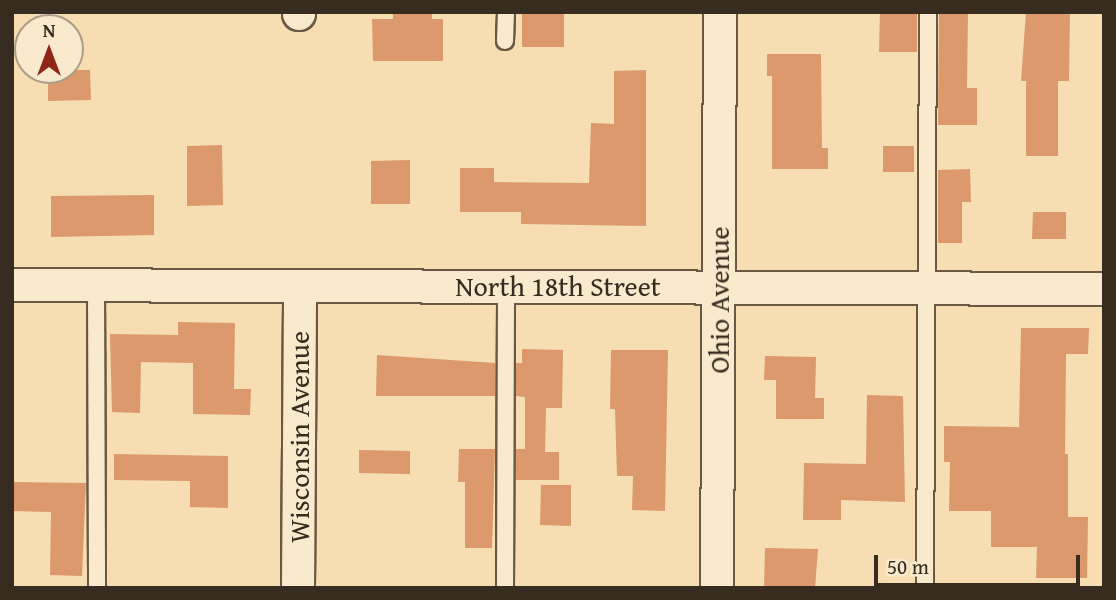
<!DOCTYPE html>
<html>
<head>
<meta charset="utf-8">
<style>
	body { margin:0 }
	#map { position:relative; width:1116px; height:600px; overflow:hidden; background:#f6ddb2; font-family:"Gentium Book Plus",serif }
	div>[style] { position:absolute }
	.building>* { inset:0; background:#dc996c }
	.roads { filter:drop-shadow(2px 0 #685845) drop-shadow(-2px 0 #685845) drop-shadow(0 2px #685845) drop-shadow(0 -2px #685845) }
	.service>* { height:16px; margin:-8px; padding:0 8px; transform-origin:8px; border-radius:8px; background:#f9e9cd }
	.minor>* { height:32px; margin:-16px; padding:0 16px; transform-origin:16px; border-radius:16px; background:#f9e9cd }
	span { translate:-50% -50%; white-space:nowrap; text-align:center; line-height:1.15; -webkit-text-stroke:5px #f9e9cd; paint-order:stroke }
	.street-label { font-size:28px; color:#382c21 }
	.frame { position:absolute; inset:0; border:14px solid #382c21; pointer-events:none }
	.north { position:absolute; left:14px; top:14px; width:70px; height:70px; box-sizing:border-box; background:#f9e9cd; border:2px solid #ac9d88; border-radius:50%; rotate:0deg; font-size:19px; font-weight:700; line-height:28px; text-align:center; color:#382c21 }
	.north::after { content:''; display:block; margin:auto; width:24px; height:32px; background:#8f2418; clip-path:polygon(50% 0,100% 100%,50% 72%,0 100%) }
	.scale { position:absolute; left:874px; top:555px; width:206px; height:32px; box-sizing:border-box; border:4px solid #382c21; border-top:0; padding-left:9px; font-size:21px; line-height:24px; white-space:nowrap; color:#382c21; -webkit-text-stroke:5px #f9e9cd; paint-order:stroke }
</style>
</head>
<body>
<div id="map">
	<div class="building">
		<div style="clip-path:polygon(393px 12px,432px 12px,432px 19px,443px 19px,443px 61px,373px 61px,372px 19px,393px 19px)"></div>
		<div style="clip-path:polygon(522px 12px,564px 12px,564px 47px,522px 47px)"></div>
		<div style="clip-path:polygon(880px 12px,917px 12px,917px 52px,879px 52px)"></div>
		<div style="clip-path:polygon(939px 12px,968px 12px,967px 88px,977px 88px,977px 125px,938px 125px)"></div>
		<div style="clip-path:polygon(1026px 12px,1070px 12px,1069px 81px,1058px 81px,1058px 156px,1026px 156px,1026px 81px,1021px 81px)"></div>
		<div style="clip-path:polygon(767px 54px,821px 54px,822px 148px,828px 148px,828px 169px,772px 169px,772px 76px,767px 76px)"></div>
		<div style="clip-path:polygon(48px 70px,90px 70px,91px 100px,48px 101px)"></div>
		<div style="clip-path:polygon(646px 70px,646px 226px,521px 224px,521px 212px,460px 212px,460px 168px,494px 168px,494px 182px,589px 183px,591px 123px,614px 124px,614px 71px)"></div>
		<div style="clip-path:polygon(222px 145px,223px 205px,187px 206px,187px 146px)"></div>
		<div style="clip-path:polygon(883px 146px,914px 146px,914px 172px,883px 172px)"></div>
		<div style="clip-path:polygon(410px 160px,410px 204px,371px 204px,371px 161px)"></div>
		<div style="clip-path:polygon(970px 169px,971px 202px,962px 202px,962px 243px,938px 243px,938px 170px)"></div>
		<div style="clip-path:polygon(154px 195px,154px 235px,51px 237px,51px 196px)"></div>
		<div style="clip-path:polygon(1033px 212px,1066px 212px,1066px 239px,1032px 239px)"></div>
		<div style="clip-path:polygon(178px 322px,235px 323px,234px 389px,251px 389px,250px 415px,193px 414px,193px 363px,141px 362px,140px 413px,112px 412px,110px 334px,178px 335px)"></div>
		<div style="clip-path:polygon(1021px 328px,1089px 328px,1088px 354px,1066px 354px,1065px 454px,1068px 454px,1068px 517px,1088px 517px,1087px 578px,1036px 578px,1037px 547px,991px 547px,991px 511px,949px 511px,950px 462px,944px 462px,944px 426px,1019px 427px)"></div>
		<div style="clip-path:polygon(522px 349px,563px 350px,562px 408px,546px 408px,545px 452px,559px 452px,559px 480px,516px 480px,516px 449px,525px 449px,525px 397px,516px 396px,516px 363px,522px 363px)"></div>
		<div style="clip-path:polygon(611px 350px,668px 350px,665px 511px,632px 510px,633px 476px,617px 476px,615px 409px,610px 409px)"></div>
		<div style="clip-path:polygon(377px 355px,495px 363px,495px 396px,376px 396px)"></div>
		<div style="clip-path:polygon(765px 356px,816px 357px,815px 398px,824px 398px,824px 419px,776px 419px,776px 380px,764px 380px)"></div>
		<div style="clip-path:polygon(867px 395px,903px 396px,905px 502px,841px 500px,841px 520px,803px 520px,804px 463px,866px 464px)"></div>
		<div style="clip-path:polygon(459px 449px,495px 449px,492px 548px,465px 548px,465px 482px,458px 482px)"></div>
		<div style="clip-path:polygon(359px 450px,410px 451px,410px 474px,359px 473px)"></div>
		<div style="clip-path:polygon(114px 454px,228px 456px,228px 508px,190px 507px,190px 481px,114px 480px)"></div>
		<div style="clip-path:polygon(12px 482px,86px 483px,82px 576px,50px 575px,51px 512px,12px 511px)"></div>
		<div style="clip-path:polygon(541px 485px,571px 485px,571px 526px,540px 525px)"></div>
		<div style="clip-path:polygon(765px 548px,818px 549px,815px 588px,764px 588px)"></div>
	</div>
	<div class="roads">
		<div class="service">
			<div style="left:505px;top:41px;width:29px;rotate:-88deg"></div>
			<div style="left:96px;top:285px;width:303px;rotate:89.8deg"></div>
			<div style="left:505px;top:588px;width:302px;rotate:-89.8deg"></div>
			<div style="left:925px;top:588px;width:576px;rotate:-89.7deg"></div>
		</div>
		<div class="minor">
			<div style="left:299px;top:12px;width:2px;rotate:90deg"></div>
			<div style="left:12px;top:285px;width:1092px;rotate:0.21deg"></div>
			<div style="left:298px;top:588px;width:302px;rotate:-89.6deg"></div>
			<div style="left:717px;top:588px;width:576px;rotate:-89.7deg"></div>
		</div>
	</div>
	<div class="street-label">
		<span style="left:558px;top:286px">North 18th Street</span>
		<span style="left:719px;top:300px;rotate:-90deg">Ohio Avenue</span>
		<span style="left:299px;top:437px;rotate:-90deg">Wisconsin Avenue</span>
	</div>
	<div class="frame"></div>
	<div class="north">N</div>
	<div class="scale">50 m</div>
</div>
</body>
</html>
